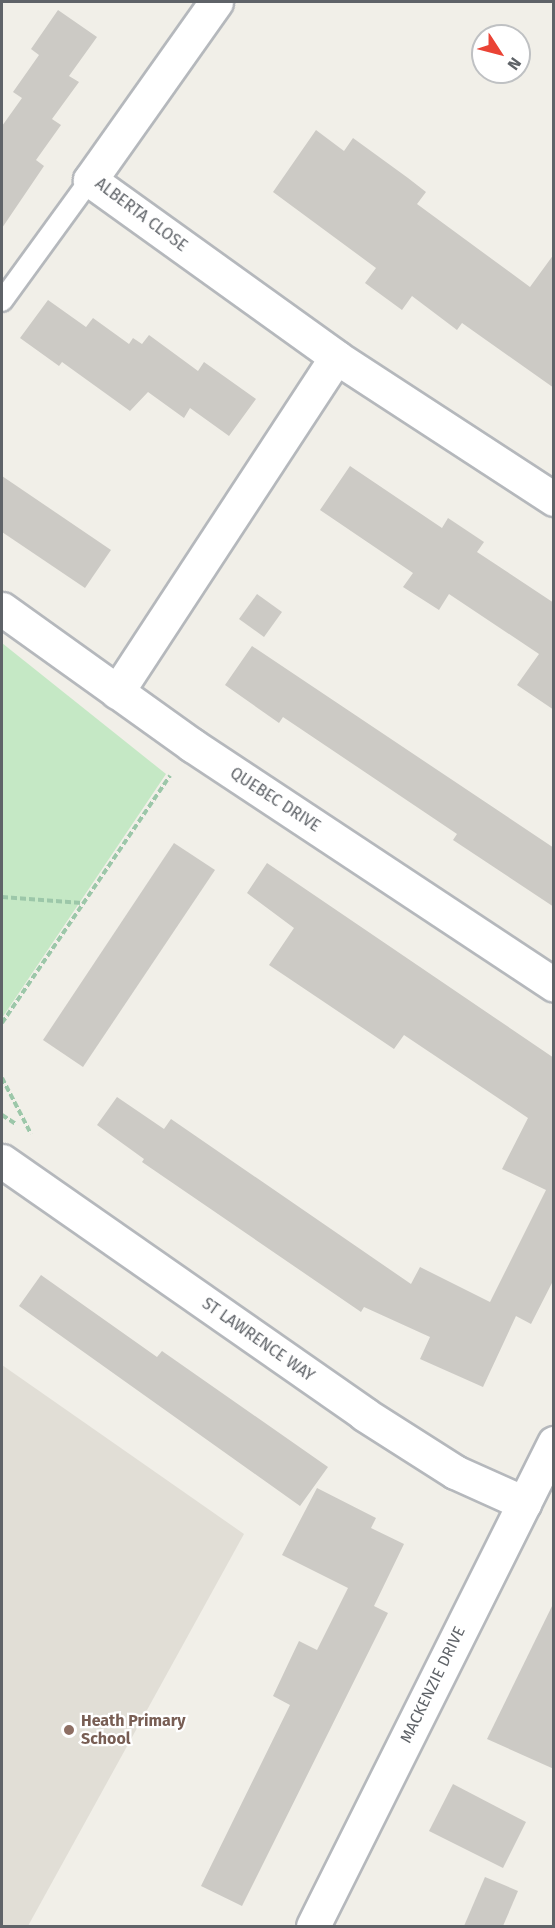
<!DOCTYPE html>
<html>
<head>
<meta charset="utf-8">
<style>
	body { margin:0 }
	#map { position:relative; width:555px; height:1928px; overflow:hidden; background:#f1efe8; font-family:"Fira Sans",sans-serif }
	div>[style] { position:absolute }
	.education>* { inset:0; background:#e1ded6 }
	.green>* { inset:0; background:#c5e8c5 }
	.building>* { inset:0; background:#cccac5 }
	.path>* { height:4px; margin-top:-2px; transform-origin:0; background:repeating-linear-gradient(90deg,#9cc7a9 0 6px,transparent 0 9px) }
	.roads { filter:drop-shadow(2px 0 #b5b8bc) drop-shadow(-2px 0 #b5b8bc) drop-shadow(0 2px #b5b8bc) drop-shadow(0 -2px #b5b8bc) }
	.service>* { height:20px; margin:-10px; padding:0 10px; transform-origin:10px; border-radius:10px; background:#fff }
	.minor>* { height:33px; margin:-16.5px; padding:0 16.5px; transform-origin:16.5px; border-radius:16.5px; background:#fff }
	.dots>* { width:16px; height:16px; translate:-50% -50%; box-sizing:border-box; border:3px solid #fff; border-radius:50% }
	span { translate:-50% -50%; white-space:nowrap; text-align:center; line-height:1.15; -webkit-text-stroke:4.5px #fff; paint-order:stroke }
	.street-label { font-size:16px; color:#5f6368 }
	.education-label { font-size:16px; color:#785e54; font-weight:700 }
	.left { translate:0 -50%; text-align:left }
	.frame { position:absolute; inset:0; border:3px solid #5f6368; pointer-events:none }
	.north { position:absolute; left:471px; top:24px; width:60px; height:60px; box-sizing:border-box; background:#fff; border:2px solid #bfc1c3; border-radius:50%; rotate:126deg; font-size:16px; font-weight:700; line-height:24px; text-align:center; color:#5f6368 }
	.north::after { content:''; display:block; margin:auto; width:21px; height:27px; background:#ea4335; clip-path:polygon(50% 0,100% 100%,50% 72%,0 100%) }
</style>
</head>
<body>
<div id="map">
	<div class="education">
		<div style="clip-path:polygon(2px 1365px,244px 1534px,28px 1926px,2px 1926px)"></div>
	</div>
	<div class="green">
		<div style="clip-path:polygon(2px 643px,166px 774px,2px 1018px)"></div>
	</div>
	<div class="building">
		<div style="clip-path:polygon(58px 10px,97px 37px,69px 76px,79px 82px,52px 119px,61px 125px,36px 160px,44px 166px,2px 228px,2px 126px,22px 98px,13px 92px,39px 55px,31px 49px)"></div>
		<div style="clip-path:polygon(316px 130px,344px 151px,353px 138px,408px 178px,426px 192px,417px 204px,530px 287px,554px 254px,554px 388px,462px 323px,457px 330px,412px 296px,402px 310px,365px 283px,376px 268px,273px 192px)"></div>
		<div style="clip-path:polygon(48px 300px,86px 327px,93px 318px,129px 344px,133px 338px,142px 344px,149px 335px,198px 371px,204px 362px,256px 399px,229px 436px,190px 408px,184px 418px,148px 392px,130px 411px,62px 362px,59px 366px,20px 338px)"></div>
		<div style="clip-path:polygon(350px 466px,442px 528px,448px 518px,484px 542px,477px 552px,554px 603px,554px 710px,517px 685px,539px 654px,449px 594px,439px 610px,403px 587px,413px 573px,320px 510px)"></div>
		<div style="clip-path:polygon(2px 476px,111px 550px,85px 588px,2px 532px)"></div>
		<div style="clip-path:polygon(257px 594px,282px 612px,264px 637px,239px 619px)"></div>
		<div style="clip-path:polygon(252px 646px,554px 848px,554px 907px,453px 840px,457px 834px,283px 717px,279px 723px,225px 685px)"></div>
		<div style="clip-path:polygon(174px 843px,215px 870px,83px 1067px,43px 1040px)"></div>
		<div style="clip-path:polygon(267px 863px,554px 1058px,554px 1279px,531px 1324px,516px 1316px,483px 1387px,420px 1359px,430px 1337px,364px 1307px,361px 1312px,142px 1162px,144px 1159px,97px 1125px,117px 1097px,164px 1129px,171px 1119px,411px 1284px,420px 1267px,490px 1302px,546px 1190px,502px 1169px,528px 1118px,404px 1035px,394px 1049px,269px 965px,294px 928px,247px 893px)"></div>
		<div style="clip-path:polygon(41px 1275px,157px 1357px,162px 1351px,328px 1467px,300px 1506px,19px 1306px)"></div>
		<div style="clip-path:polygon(317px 1488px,376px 1518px,371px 1528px,404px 1544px,374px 1606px,388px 1613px,242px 1906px,201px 1886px,290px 1705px,273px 1696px,289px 1662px,299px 1641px,317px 1650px,348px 1588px,282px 1555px)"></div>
		<div style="clip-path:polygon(554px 1602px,554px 1769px,487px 1739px)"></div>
		<div style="clip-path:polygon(453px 1784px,526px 1822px,503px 1868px,429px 1831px)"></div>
		<div style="clip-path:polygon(485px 1877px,518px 1891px,503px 1926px,464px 1926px)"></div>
	</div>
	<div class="path">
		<div style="left:2px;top:897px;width:80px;rotate:4.3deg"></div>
		<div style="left:2px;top:1023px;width:299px;rotate:-55.8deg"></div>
		<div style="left:2px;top:1078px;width:63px;rotate:62.6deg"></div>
		<div style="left:2px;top:1115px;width:17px;rotate:33deg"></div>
	</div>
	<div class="roads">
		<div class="service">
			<div style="left:2px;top:301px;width:150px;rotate:-54deg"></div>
		</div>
		<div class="minor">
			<div style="left:216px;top:2px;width:218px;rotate:125.3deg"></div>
			<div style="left:90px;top:180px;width:303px;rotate:35.7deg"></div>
			<div style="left:336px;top:357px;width:260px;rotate:33.1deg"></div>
			<div style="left:2px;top:609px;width:234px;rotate:35.6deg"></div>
			<div style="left:192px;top:745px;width:434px;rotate:33.5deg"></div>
			<div style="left:117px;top:692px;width:400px;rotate:-56.8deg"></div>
			<div style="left:2px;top:1161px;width:442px;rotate:34.9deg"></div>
			<div style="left:364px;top:1414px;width:108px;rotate:32.5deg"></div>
			<div style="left:455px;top:1472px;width:76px;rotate:24.2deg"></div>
			<div style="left:313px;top:1926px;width:540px;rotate:-63.48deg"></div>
		</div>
	</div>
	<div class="dots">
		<div style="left:69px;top:1730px;background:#8d6e63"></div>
	</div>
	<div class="street-label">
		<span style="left:141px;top:215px;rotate:37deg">ALBERTA CLOSE</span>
		<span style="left:275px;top:800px;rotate:33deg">QUEBEC DRIVE</span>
		<span style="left:258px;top:1340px;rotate:35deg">ST LAWRENCE WAY</span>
		<span style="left:433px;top:1685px;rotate:-64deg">MACKENZIE DRIVE</span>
	</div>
	<div class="education-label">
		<span class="left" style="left:81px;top:1730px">Heath Primary<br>School</span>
	</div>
	<div class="frame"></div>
	<div class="north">N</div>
</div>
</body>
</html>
